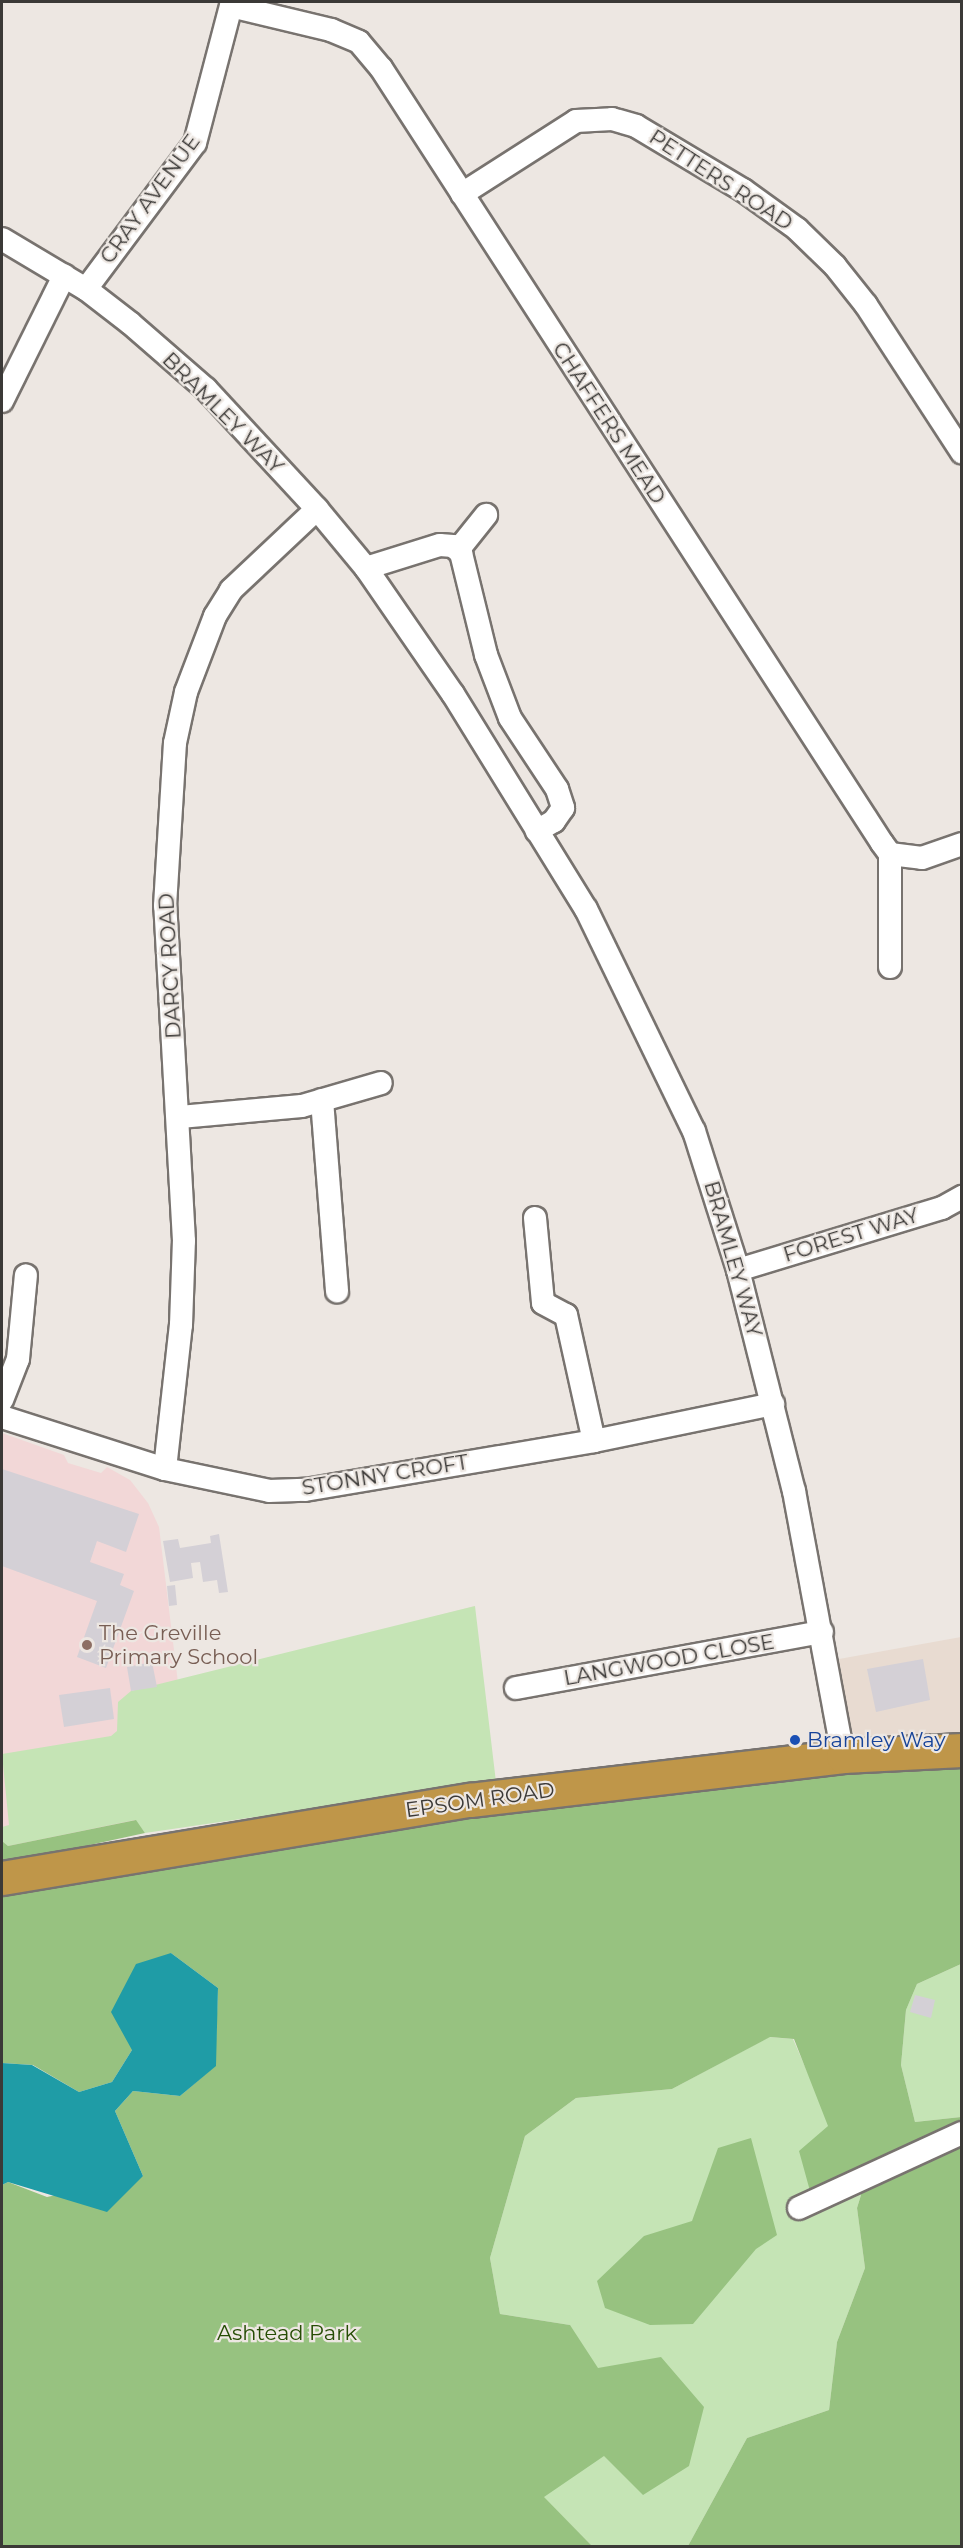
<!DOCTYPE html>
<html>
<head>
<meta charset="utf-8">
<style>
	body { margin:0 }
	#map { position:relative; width:963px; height:2548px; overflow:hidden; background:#ede7e2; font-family:Montserrat,sans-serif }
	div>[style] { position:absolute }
	.built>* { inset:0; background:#e8dbd1 }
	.education>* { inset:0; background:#f2d7d7 }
	.green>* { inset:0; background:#c5e4b5 }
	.forest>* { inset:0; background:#97c280 }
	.water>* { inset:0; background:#1f9ca6 }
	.building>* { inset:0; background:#d4d0d6 }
	.roads { filter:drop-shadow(2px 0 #78736f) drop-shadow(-2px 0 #78736f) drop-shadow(0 2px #78736f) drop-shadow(0 -2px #78736f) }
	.minor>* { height:22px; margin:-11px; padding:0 11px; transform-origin:11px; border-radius:11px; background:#fff }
	.highway>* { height:33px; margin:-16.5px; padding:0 16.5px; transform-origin:16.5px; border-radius:16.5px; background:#bf9649 }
	.dots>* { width:16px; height:16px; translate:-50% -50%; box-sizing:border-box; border:3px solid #ede7e2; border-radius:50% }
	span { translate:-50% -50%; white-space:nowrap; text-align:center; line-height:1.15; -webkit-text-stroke:4.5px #ede7e2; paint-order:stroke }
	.street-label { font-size:21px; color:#3b3937 }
	.education-label { font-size:21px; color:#785e54 }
	.left { translate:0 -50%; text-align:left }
	.transit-label { font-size:21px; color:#164399 }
	.park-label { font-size:21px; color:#264d05 }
	.frame { position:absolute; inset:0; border:3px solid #3b3937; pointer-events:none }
</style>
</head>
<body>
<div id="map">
	<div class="built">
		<div style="clip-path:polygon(961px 1637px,961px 1742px,870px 1745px,850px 1730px,839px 1659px)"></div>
	</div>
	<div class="education">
		<div style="clip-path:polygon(2px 1433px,64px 1455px,68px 1463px,101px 1473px,107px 1467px,130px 1480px,148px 1503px,159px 1527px,178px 1683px,475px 1606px,133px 1835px,2px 1864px)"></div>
	</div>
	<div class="green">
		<div style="clip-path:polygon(475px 1606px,496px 1782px,145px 1833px,135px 1820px,8px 1846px,2px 1841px,2px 1827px,9px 1825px,2px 1754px,111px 1736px,117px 1731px,118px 1702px,131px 1691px)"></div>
		<div style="clip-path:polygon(961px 1964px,961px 2117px,915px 2122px,901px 2065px,906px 2010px,917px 1984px)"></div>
		<div style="clip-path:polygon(769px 2037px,793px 2039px,861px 2195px,857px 2208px,865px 2268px,837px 2342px,829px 2410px,747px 2438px,688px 2546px,592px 2546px,544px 2498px,570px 2325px,500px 2314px,490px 2258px,525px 2136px,576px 2098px,672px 2089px)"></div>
	</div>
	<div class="forest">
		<div style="clip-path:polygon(961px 1765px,961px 1964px,917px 1984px,906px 2010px,901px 2065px,915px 2122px,961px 2117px,961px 2546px,688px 2546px,747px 2438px,829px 2410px,837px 2342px,865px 2268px,857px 2208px,861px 2195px,852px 2172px,810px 2191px,799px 2151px,828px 2126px,794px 2039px,770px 2037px,672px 2089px,576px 2098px,525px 2136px,490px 2258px,500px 2314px,570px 2325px,598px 2368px,661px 2357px,704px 2407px,689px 2466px,643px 2495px,604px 2456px,544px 2497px,592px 2546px,2px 2546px,2px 2185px,8px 2182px,47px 2197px,143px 2176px,115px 2111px,133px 2091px,180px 2096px,215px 2066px,218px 1988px,171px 1953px,132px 2050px,112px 2082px,79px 2092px,33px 2065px,2px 2063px,2px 1896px,121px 1869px,610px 1792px,628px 1801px,695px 1783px,824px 1769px)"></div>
		<div style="clip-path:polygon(136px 1820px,145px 1833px,2px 1864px,2px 1841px,8px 1846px)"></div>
		<div style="clip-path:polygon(751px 2138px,777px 2235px,756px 2249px,693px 2324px,650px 2325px,605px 2308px,597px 2281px,644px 2236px,692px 2221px,718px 2148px)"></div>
	</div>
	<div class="water">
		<div style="clip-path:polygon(171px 1953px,218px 1988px,216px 2066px,180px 2096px,133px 2091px,115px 2111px,143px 2176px,107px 2212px,8px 2182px,2px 2185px,2px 2063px,32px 2065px,79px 2092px,112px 2082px,132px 2050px,111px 2012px,136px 1964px)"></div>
	</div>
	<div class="building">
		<div style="clip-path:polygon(2px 1469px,139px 1514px,126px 1552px,97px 1541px,90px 1562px,124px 1574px,120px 1585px,134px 1591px,106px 1668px,77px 1657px,97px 1601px,2px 1566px)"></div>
		<div style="clip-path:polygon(219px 1534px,228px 1592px,219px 1593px,217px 1580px,203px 1582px,200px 1562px,191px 1563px,193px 1578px,170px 1582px,163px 1541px,178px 1539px,180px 1548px,211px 1543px,210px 1536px)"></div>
		<div style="clip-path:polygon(175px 1585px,177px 1605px,169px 1606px,167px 1586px)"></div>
		<div style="clip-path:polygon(923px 1659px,930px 1700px,876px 1712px,867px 1669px)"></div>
		<div style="clip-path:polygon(152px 1662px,157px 1687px,131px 1691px,127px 1667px)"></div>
		<div style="clip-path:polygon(110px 1688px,114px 1719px,64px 1727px,59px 1695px)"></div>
		<div style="clip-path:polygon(915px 1995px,935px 2000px,931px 2018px,910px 2012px)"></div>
	</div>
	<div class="roads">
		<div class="minor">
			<div style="left:231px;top:6px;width:103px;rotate:13.5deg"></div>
			<div style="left:331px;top:30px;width:30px;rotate:23deg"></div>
			<div style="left:359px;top:42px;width:34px;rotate:50deg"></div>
			<div style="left:381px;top:68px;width:923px;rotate:57.12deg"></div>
			<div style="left:882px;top:843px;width:14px;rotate:54deg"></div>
			<div style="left:890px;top:854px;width:32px;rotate:7deg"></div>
			<div style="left:922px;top:858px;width:42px;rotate:-19.3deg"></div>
			<div style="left:462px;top:194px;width:135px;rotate:-32.6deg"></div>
			<div style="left:576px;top:121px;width:36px;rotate:-3deg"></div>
			<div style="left:612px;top:119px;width:25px;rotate:16deg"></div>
			<div style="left:636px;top:126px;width:125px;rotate:30.9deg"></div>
			<div style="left:743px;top:190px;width:67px;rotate:35.8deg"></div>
			<div style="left:797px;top:229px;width:53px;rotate:44.2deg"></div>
			<div style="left:835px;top:266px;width:50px;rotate:51.5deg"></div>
			<div style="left:866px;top:305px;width:176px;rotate:56.9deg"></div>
			<div style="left:2px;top:239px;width:98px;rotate:30.8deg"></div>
			<div style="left:86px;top:289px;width:56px;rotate:37.7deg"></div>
			<div style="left:130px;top:323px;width:101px;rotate:41deg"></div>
			<div style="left:206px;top:389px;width:163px;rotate:47.2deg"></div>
			<div style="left:317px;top:509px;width:77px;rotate:50.3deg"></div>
			<div style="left:366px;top:568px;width:153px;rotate:55.4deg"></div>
			<div style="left:453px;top:694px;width:253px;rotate:58.3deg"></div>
			<div style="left:586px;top:909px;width:247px;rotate:64.1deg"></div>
			<div style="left:694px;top:1131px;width:146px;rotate:72.4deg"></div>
			<div style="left:738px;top:1270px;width:228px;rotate:75.8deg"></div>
			<div style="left:794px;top:1491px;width:269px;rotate:79.5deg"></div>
			<div style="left:86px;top:289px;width:182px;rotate:-53.3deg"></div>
			<div style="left:195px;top:143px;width:146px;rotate:-75.3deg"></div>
			<div style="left:2px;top:401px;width:140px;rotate:-63.6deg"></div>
			<div style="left:458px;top:550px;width:45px;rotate:-51.3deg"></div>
			<div style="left:366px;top:568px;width:77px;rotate:-17.3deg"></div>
			<div style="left:440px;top:545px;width:13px;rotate:4deg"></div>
			<div style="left:453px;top:546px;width:11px;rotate:41deg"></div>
			<div style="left:461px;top:553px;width:105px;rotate:76.2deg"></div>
			<div style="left:486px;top:655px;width:67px;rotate:69.1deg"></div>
			<div style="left:510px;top:718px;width:85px;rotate:56.5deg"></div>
			<div style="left:557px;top:789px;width:20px;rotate:72deg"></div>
			<div style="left:563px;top:808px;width:16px;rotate:125deg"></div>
			<div style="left:554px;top:821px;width:20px;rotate:150deg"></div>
			<div style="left:890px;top:967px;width:113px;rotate:-90deg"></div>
			<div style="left:322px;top:1100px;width:192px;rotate:85.5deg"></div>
			<div style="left:180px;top:1117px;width:122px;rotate:-5.2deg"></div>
			<div style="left:302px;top:1106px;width:82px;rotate:-16.2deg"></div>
			<div style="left:535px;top:1218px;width:85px;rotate:84.6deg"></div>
			<div style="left:543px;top:1303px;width:26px;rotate:28deg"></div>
			<div style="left:566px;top:1315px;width:129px;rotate:77.5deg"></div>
			<div style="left:738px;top:1270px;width:213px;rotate:-16.9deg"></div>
			<div style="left:942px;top:1208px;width:23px;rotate:-29deg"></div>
			<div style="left:2px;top:1400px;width:44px;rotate:-68.7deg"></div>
			<div style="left:18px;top:1359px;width:84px;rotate:-84.6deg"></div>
			<div style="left:2px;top:1417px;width:171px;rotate:17.7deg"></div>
			<div style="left:165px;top:1469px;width:106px;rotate:11.9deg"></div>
			<div style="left:269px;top:1491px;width:36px;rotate:-2deg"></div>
			<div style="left:305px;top:1490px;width:293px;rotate:-9.6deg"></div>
			<div style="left:594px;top:1441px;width:183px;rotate:-11.7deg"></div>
			<div style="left:165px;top:1469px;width:145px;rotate:-83.7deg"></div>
			<div style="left:181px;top:1325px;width:84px;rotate:-88deg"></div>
			<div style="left:184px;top:1241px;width:336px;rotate:-93.2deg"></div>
			<div style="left:165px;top:906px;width:163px;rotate:-86.5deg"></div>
			<div style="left:175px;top:743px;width:52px;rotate:-77.8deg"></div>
			<div style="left:186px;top:692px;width:81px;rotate:-69.1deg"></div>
			<div style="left:215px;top:616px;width:31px;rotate:-58deg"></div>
			<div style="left:231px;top:590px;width:118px;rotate:-43.3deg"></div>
			<div style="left:516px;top:1688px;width:311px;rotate:-10.4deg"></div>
			<div style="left:799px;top:2208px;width:179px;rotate:-24.7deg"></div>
		</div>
		<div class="highway">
			<div style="left:2px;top:1878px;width:474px;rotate:-9.5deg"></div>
			<div style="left:470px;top:1800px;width:376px;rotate:-6.7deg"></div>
			<div style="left:843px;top:1756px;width:119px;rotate:-2.9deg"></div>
		</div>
	</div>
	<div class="dots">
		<div style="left:87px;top:1645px;background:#8d6e63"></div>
		<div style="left:795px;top:1740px;background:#1a4fb4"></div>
	</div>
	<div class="street-label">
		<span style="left:721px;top:180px;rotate:33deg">PETTERS ROAD</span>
		<span style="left:150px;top:199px;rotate:-54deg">CRAY AVENUE</span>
		<span style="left:223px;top:413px;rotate:45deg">BRAMLEY WAY</span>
		<span style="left:609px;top:423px;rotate:57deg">CHAFFERS MEAD</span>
		<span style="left:170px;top:966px;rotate:-93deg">DARCY ROAD</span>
		<span style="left:851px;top:1235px;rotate:-17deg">FOREST WAY</span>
		<span style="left:733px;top:1259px;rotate:74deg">BRAMLEY WAY</span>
		<span style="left:385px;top:1475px;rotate:-9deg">STONNY CROFT</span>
		<span style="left:669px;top:1660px;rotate:-10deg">LANGWOOD CLOSE</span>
		<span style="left:480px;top:1800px;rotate:-8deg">EPSOM ROAD</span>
	</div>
	<div class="education-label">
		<span class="left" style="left:99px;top:1645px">The Greville<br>Primary School</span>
	</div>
	<div class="transit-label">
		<span class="left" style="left:807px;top:1740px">Bramley Way</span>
	</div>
	<div class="park-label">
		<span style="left:287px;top:2333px">Ashtead Park</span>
	</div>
	<div class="frame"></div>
</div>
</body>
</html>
